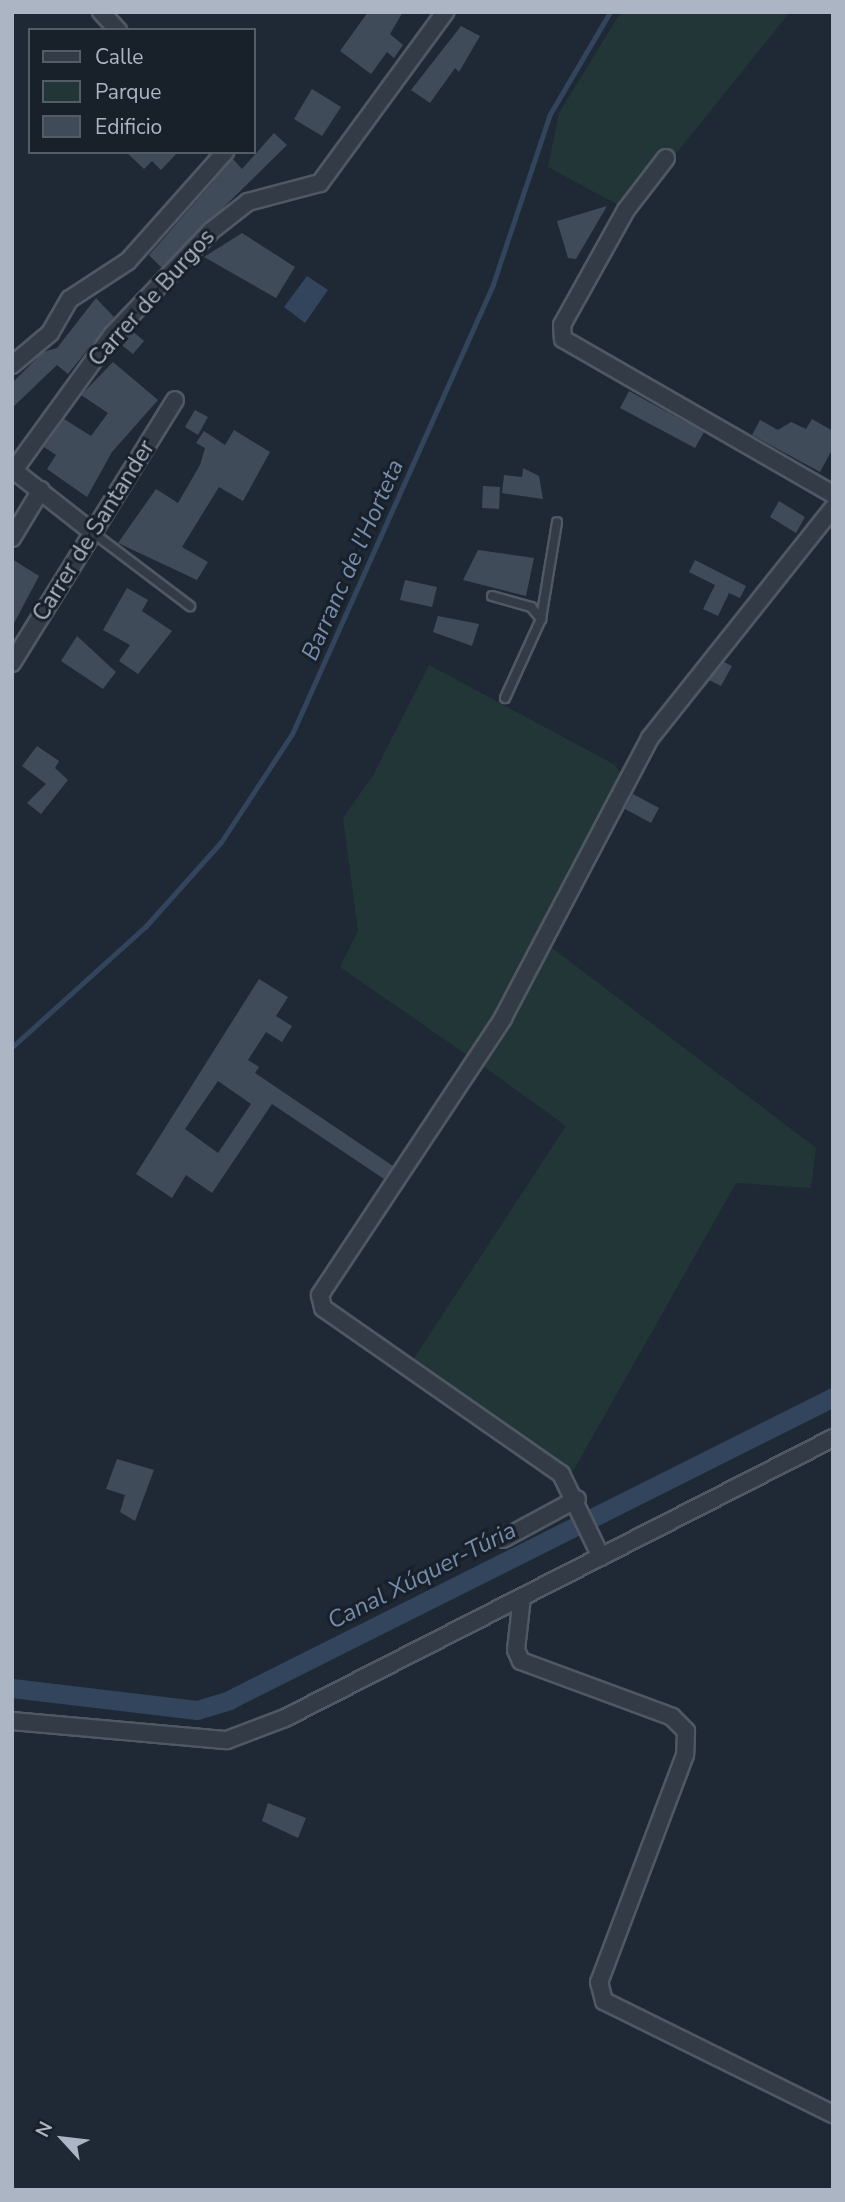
<!DOCTYPE html>
<html>
<head>
<meta charset="utf-8">
<style>
	body { margin:0 }
	#map { position:relative; width:845px; height:2202px; overflow:hidden; background:#1f2935; font-family:"Nunito Sans",sans-serif }
	div>[style] { position:absolute }
	.green>* { inset:0; background:#223637 }
	.water>* { inset:0; background:#33445d }
	.stream>* { height:5px; margin:-2.5px; padding:0 2.5px; transform-origin:2.5px; border-radius:2.5px; background:#33445d }
	.canal>* { height:19px; margin:-9.5px; padding:0 9.5px; transform-origin:9.5px; border-radius:9.5px; background:#33445d }
	.building>* { inset:0; background:#404b5a }
	.roads { filter:drop-shadow(2px 0 #505864) drop-shadow(-2px 0 #505864) drop-shadow(0 2px #505864) drop-shadow(0 -2px #505864) }
	.lane>* { height:8px; margin:-4px; padding:0 4px; transform-origin:4px; border-radius:4px; background:#333b46 }
	.street>* { height:16px; margin:-8px; padding:0 8px; transform-origin:8px; border-radius:8px; background:#333b46 }
	span { translate:-50% -50%; white-space:nowrap; text-align:center; line-height:1.15; -webkit-text-stroke:6px #18202a; paint-order:stroke }
	.street-label { font-size:23px; color:#acb5c3 }
	.water-label { font-size:24px; color:#758cab; font-style:italic }
	.frame { position:absolute; inset:0; border:14px solid #acb5c3; pointer-events:none }
	.legend { position:absolute; left:28px; top:28px; width:228px; height:126px; box-sizing:border-box; background:#18202a; border:2px solid #535c67; margin:0; padding:9px 12px; list-style:none; font-size:21px; color:#acb5c3 }
	.legend li { display:flex; align-items:center; gap:14px; height:35px }
	.legend b { width:35px; border:2px solid #535c67 }
	.north { position:absolute; left:28px; top:2104px; width:70px; height:70px; -webkit-text-stroke:5px #18202a; paint-order:stroke; rotate:297deg; font-size:19px; font-weight:700; line-height:28px; text-align:center; color:#acb5c3 }
	.north::after { content:''; display:block; margin:auto; width:24px; height:32px; background:#acb5c3; clip-path:polygon(50% 0,100% 100%,50% 72%,0 100%) }
</style>
</head>
<body>
<div id="map">
	<div class="green">
		<div style="clip-path:polygon(621px 12px,790px 12px,674px 156px,665px 151px,622px 207px,548px 167px,559px 113px)"></div>
		<div style="clip-path:polygon(429px 665px,615px 765px,625px 780px,470px 1057px,340px 967px,358px 931px,343px 818px,374px 774px)"></div>
		<div style="clip-path:polygon(548px 945px,816px 1148px,811px 1188px,736px 1183px,572px 1473px,411px 1363px,566px 1126px,479px 1063px)"></div>
	</div>
	<div class="water">
		<div style="clip-path:polygon(307px 276px,328px 290px,305px 323px,284px 307px)"></div>
	</div>
	<div class="stream">
		<div style="left:12px;top:1047px;width:179px;rotate:-42.1deg"></div>
		<div style="left:145px;top:927px;width:114px;rotate:-48.2deg"></div>
		<div style="left:221px;top:842px;width:129px;rotate:-56.7deg"></div>
		<div style="left:292px;top:734px;width:493px;rotate:-65.9deg"></div>
		<div style="left:493px;top:284px;width:179px;rotate:-71.5deg"></div>
		<div style="left:550px;top:114px;width:118px;rotate:-59.5deg"></div>
	</div>
	<div class="canal">
		<div style="left:12px;top:1688px;width:186px;rotate:6.8deg"></div>
		<div style="left:197px;top:1710px;width:34px;rotate:-17deg"></div>
		<div style="left:229px;top:1700px;width:676px;rotate:-26.64deg"></div>
	</div>
	<div class="building">
		<div style="clip-path:polygon(368px 12px,403px 12px,390px 34px,403px 45px,394px 58px,387px 52px,371px 74px,340px 51px)"></div>
		<div style="clip-path:polygon(461px 26px,480px 36px,459px 72px,455px 68px,430px 103px,411px 90px)"></div>
		<div style="clip-path:polygon(312px 89px,341px 107px,322px 136px,294px 119px)"></div>
		<div style="clip-path:polygon(274px 133px,287px 145px,162px 268px,149px 255px,233px 159px,242px 169px)"></div>
		<div style="clip-path:polygon(126px 152px,178px 152px,161px 170px,152px 161px,144px 169px)"></div>
		<div style="clip-path:polygon(607px 206px,576px 259px,568px 258px,557px 221px)"></div>
		<div style="clip-path:polygon(242px 233px,295px 267px,276px 298px,204px 257px)"></div>
		<div style="clip-path:polygon(96px 298px,114px 317px,68px 374px,57px 365px,12px 408px,12px 383px,43px 352px,57px 348px)"></div>
		<div style="clip-path:polygon(131px 330px,144px 341px,133px 354px,119px 343px)"></div>
		<div style="clip-path:polygon(113px 362px,158px 400px,112px 452px,87px 497px,47px 469px,56px 455px,44px 447px,64px 419px,91px 436px,108px 413px,81px 395px)"></div>
		<div style="clip-path:polygon(629px 391px,704px 432px,695px 448px,620px 408px)"></div>
		<div style="clip-path:polygon(195px 410px,208px 417px,198px 435px,185px 427px)"></div>
		<div style="clip-path:polygon(812px 419px,833px 431px,833px 448px,820px 472px,752px 435px,760px 420px,778px 430px,791px 422px,806px 429px)"></div>
		<div style="clip-path:polygon(234px 430px,270px 452px,243px 501px,219px 487px,182px 547px,208px 562px,197px 580px,118px 543px,156px 489px,178px 503px,200px 465px,205px 448px,196px 443px,204px 431px,225px 445px)"></div>
		<div style="clip-path:polygon(523px 468px,539px 476px,543px 499px,502px 493px,504px 475px,522px 477px)"></div>
		<div style="clip-path:polygon(483px 486px,500px 487px,499px 509px,482px 508px)"></div>
		<div style="clip-path:polygon(779px 501px,805px 517px,796px 533px,770px 517px)"></div>
		<div style="clip-path:polygon(478px 550px,534px 558px,526px 596px,463px 580px)"></div>
		<div style="clip-path:polygon(12px 559px,39px 576px,12px 627px)"></div>
		<div style="clip-path:polygon(695px 560px,746px 586px,740px 598px,729px 593px,718px 616px,703px 609px,715px 585px,689px 572px)"></div>
		<div style="clip-path:polygon(405px 580px,437px 587px,432px 607px,400px 600px)"></div>
		<div style="clip-path:polygon(127px 588px,148px 600px,142px 611px,172px 631px,138px 674px,119px 661px,130px 645px,103px 630px)"></div>
		<div style="clip-path:polygon(438px 616px,479px 624px,472px 646px,433px 632px)"></div>
		<div style="clip-path:polygon(77px 636px,116px 672px,103px 689px,61px 661px)"></div>
		<div style="clip-path:polygon(724px 662px,732px 666px,721px 686px,709px 680px)"></div>
		<div style="clip-path:polygon(37px 746px,59px 761px,55px 768px,68px 780px,41px 814px,27px 803px,46px 784px,22px 766px)"></div>
		<div style="clip-path:polygon(633px 794px,659px 808px,651px 823px,625px 809px)"></div>
		<div style="clip-path:polygon(evenodd,259px 979px,288px 997px,276px 1016px,292px 1026px,282px 1042px,266px 1032px,248px 1060px,259px 1067px,255px 1073px,393px 1166px,384px 1179px,272px 1104px,212px 1193px,186px 1175px,172px 1198px,136px 1174px,259px 979px,218px 1081px,251px 1104px,218px 1153px,185px 1129px,218px 1081px)"></div>
		<div style="clip-path:polygon(117px 1459px,154px 1470px,135px 1521px,120px 1512px,125px 1495px,106px 1489px)"></div>
		<div style="clip-path:polygon(268px 1803px,306px 1818px,298px 1838px,262px 1821px)"></div>
	</div>
	<div class="roads">
		<div class="lane">
			<div style="left:92px;top:532px;width:123px;rotate:37.1deg"></div>
			<div style="left:492px;top:596px;width:41px;rotate:15.8deg"></div>
			<div style="left:531px;top:607px;width:16px;rotate:50deg"></div>
			<div style="left:505px;top:698px;width:87px;rotate:-65.5deg"></div>
			<div style="left:541px;top:619px;width:98px;rotate:-80.6deg"></div>
		</div>
		<div class="street">
			<div style="left:101px;top:12px;width:25px;rotate:47deg"></div>
			<div style="left:666px;top:158px;width:66px;rotate:127.6deg"></div>
			<div style="left:626px;top:210px;width:132px;rotate:119.1deg"></div>
			<div style="left:562px;top:325px;width:14px;rotate:86deg"></div>
			<div style="left:563px;top:339px;width:311px;rotate:29.9deg"></div>
			<div style="left:12px;top:365px;width:50px;rotate:-40.1deg"></div>
			<div style="left:50px;top:333px;width:39px;rotate:-60deg"></div>
			<div style="left:70px;top:299px;width:69px;rotate:-33.2deg"></div>
			<div style="left:128px;top:261px;width:146px;rotate:-48.3deg"></div>
			<div style="left:12px;top:469px;width:102px;rotate:38.2deg"></div>
			<div style="left:14px;top:470px;width:167px;rotate:-54deg"></div>
			<div style="left:112px;top:335px;width:144px;rotate:-46.4deg"></div>
			<div style="left:211px;top:231px;width:47px;rotate:-38.1deg"></div>
			<div style="left:248px;top:202px;width:74px;rotate:-14.8deg"></div>
			<div style="left:320px;top:183px;width:212px;rotate:-53.8deg"></div>
			<div style="left:12px;top:538px;width:56px;rotate:-58.9deg"></div>
			<div style="left:12px;top:663px;width:309px;rotate:-58.2deg"></div>
			<div style="left:503px;top:1539px;width:84px;rotate:-28.4deg"></div>
			<div style="left:601px;top:1557px;width:92px;rotate:-115.7deg"></div>
			<div style="left:561px;top:1474px;width:290px;rotate:-145.1deg"></div>
			<div style="left:323px;top:1308px;width:13px;rotate:-103deg"></div>
			<div style="left:320px;top:1295px;width:332px;rotate:-56.5deg"></div>
			<div style="left:503px;top:1018px;width:316px;rotate:-62.3deg"></div>
			<div style="left:650px;top:738px;width:294px;rotate:-51.5deg"></div>
			<div style="left:522px;top:1597px;width:53px;rotate:96.5deg"></div>
			<div style="left:516px;top:1650px;width:12px;rotate:66deg"></div>
			<div style="left:521px;top:1661px;width:161px;rotate:20.3deg"></div>
			<div style="left:672px;top:1717px;width:20px;rotate:45deg"></div>
			<div style="left:686px;top:1731px;width:24px;rotate:92deg"></div>
			<div style="left:685px;top:1755px;width:243px;rotate:110.7deg"></div>
			<div style="left:599px;top:1982px;width:20px;rotate:75deg"></div>
			<div style="left:604px;top:2001px;width:255px;rotate:26.3deg"></div>
			<div style="left:12px;top:1721px;width:216px;rotate:5.1deg"></div>
			<div style="left:227px;top:1740px;width:62px;rotate:-20.8deg"></div>
			<div style="left:285px;top:1718px;width:615px;rotate:-27.06deg"></div>
		</div>
	</div>
	<div class="street-label">
		<span style="left:152px;top:298px;rotate:-48deg">Carrer de Burgos</span>
		<span style="left:94px;top:531px;rotate:-58deg">Carrer de Santander</span>
	</div>
	<div class="water-label">
		<span style="left:353px;top:560px;rotate:-66deg">Barranc de l'Horteta</span>
		<span style="left:422px;top:1576px;rotate:-27deg">Canal Xúquer-Túria</span>
	</div>
	<div class="frame"></div>
	<ul class="legend">
	<li><b style="height:9px;background:#333b46"></b>Calle</li>
	<li><b style="height:19px;background:#223637"></b>Parque</li>
	<li><b style="height:19px;background:#404b5a"></b>Edificio</li>
	</ul>
	<div class="north">N</div>
</div>
</body>
</html>
